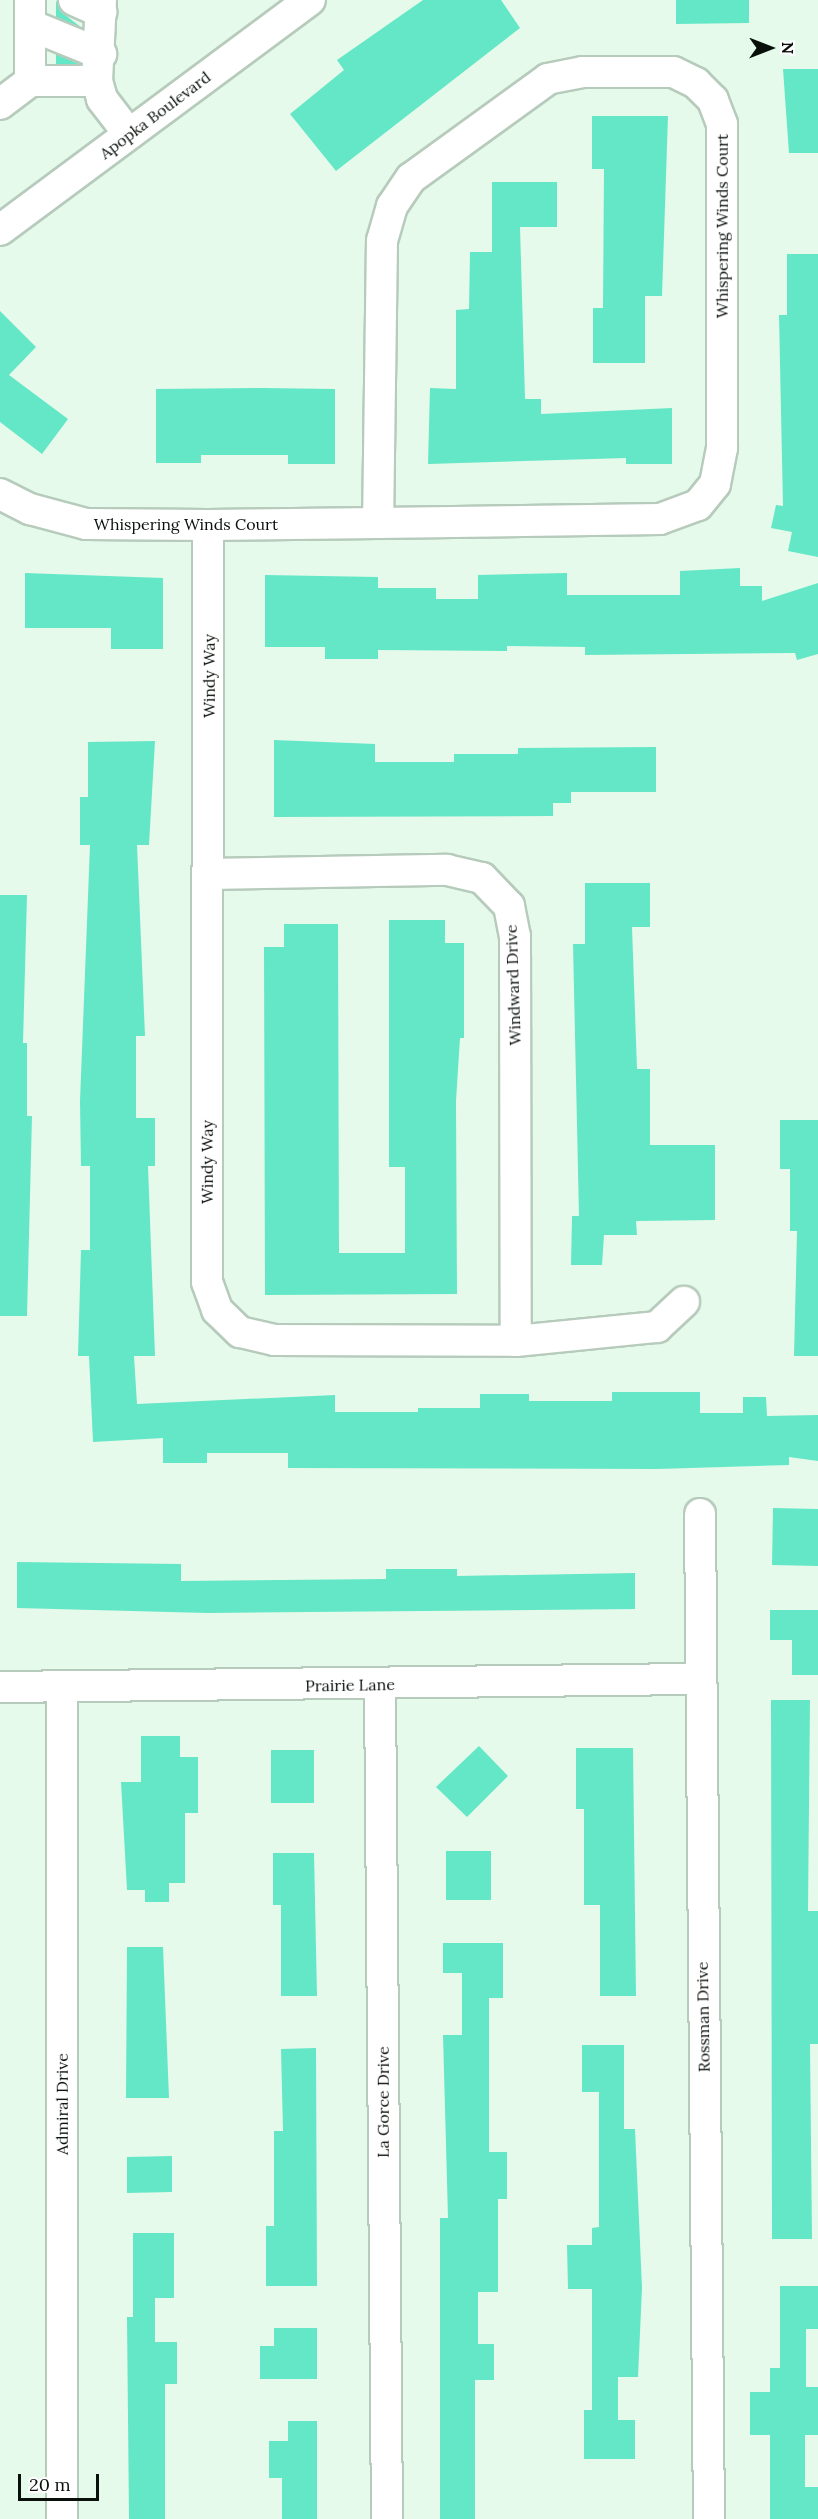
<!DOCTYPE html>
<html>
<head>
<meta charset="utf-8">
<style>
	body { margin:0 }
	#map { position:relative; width:818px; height:2519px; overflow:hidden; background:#e5faea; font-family:Lora,serif }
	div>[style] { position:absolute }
	.building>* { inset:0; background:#64e7c6 }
	.roads { filter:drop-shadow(2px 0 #b7cbbc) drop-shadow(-2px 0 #b7cbbc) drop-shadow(0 2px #b7cbbc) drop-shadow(0 -2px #b7cbbc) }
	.minor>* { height:30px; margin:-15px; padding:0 15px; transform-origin:15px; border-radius:15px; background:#fff }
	span { translate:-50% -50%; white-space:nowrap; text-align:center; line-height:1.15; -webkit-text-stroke:4.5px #fff; paint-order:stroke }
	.street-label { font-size:16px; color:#09100b }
	.north { position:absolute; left:740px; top:18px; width:60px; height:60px; -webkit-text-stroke:4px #fff; paint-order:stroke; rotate:90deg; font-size:16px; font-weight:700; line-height:24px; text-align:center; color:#09100b }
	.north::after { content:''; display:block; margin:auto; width:21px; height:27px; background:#09100b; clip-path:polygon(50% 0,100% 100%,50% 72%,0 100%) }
	.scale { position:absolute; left:18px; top:2474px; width:81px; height:27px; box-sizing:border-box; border:3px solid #09100b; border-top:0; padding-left:8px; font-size:18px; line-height:21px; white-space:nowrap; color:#09100b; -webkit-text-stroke:4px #fff; paint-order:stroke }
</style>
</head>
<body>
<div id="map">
	<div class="building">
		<div style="clip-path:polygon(56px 0,60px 11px,82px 28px,56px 17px)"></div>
		<div style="clip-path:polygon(423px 0,501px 0,520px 28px,336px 171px,290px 114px,344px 70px,337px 60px)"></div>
		<div style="clip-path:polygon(676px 0,749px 0,749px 23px,676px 24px)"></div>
		<div style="clip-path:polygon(56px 54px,79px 64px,56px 64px)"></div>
		<div style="clip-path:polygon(783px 69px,818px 69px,818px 153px,789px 153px)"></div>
		<div style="clip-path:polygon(592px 116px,668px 116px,662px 296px,645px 296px,645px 363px,593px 363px,593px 308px,603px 308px,604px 169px,592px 169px)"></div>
		<div style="clip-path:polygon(492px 182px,557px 182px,557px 227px,520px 227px,525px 399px,541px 399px,541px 414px,672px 408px,672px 464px,626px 464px,626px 458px,428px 464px,430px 388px,456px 389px,456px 310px,469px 309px,470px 252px,492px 252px)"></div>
		<div style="clip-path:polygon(787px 254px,818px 254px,818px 557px,788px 551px,792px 532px,771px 528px,776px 505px,783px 506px,779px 315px,787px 315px)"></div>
		<div style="clip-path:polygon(0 311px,36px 347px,9px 375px,68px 419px,42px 454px,0 422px)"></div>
		<div style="clip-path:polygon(264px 388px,335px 389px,335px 464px,288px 464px,288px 455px,201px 455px,201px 463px,156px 463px,156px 389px)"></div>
		<div style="clip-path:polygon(740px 568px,740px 586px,762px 586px,762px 601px,818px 583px,818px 654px,797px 660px,795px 653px,585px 655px,585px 647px,507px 646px,507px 651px,378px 650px,378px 659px,325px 659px,325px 647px,265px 647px,265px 575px,378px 577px,378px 588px,436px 588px,436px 599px,478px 599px,478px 575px,567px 573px,567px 595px,680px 595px,680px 571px)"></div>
		<div style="clip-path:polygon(25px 573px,163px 578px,163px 649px,111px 649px,111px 628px,25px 628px)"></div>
		<div style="clip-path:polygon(274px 740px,375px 744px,375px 762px,454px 762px,454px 754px,518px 754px,518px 748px,656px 747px,656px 792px,571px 792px,571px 803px,553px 803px,553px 816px,274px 817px)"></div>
		<div style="clip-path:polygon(155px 741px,149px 845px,137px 845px,145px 1036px,136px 1036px,136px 1118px,155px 1118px,155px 1166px,148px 1166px,155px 1356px,134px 1356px,137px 1404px,335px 1395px,335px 1412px,418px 1412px,418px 1408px,480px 1408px,480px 1394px,529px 1394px,529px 1401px,612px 1401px,612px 1392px,700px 1392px,700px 1413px,743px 1413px,743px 1397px,766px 1397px,767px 1416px,818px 1415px,818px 1461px,789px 1457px,789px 1465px,657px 1469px,288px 1468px,288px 1453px,207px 1453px,207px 1463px,163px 1463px,163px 1438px,93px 1442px,89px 1356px,78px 1356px,81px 1250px,90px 1250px,90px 1166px,81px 1166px,80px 1101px,90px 845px,80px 845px,80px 797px,88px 797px,88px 742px)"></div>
		<div style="clip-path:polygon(585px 883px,650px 883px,650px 927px,632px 927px,637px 1069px,650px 1069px,650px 1145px,715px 1145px,715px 1220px,636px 1221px,637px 1235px,604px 1235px,602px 1265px,571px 1265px,572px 1216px,579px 1216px,573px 944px,585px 944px)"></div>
		<div style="clip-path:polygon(0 895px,27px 895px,23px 1043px,27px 1043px,27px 1116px,32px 1116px,27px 1316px,0 1316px)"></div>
		<div style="clip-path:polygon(389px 920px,445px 920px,445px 943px,464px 943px,464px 1038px,460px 1038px,456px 1101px,457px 1294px,265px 1295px,264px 947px,284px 947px,284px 924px,338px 924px,339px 1253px,405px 1253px,405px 1167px,389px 1167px)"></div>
		<div style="clip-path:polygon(780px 1120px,818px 1120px,818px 1356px,794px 1356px,797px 1231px,790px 1231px,790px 1169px,780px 1169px)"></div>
		<div style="clip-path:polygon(773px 1508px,818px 1509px,818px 1566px,772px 1565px)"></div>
		<div style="clip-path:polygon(17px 1562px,181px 1564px,181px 1581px,386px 1579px,386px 1569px,457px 1569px,457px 1576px,635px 1573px,635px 1609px,207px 1613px,17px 1608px)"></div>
		<div style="clip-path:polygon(770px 1610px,818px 1610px,818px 1675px,792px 1675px,792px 1640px,770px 1640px)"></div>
		<div style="clip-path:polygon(771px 1700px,810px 1700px,808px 1911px,818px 1911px,818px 2044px,810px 2044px,812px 2239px,772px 2239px)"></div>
		<div style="clip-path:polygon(141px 1736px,180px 1736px,180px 1757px,198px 1757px,198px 1813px,185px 1813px,185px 1883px,169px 1883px,169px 1902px,145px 1902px,145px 1890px,127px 1890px,121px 1782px,141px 1782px)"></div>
		<div style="clip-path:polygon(479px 1746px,508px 1776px,467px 1817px,436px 1787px)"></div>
		<div style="clip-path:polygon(576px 1748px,633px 1748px,636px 1996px,600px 1996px,600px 1905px,584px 1905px,584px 1809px,576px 1809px)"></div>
		<div style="clip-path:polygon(271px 1750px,314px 1750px,314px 1803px,271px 1803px)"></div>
		<div style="clip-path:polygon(446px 1851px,491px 1851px,491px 1900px,446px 1900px)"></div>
		<div style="clip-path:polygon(273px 1853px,314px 1853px,317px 1996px,281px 1996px,281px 1905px,273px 1905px)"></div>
		<div style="clip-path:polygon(443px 1943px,503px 1943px,503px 1998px,489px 1998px,489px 2152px,507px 2152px,507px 2199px,498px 2199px,498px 2292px,478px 2292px,478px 2344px,494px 2344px,494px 2380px,475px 2380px,475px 2519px,440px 2519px,440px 2218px,448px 2218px,443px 2035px,462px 2035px,462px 1973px,443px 1973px)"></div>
		<div style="clip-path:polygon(127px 1947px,163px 1947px,169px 2098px,126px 2098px)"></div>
		<div style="clip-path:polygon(582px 2045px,624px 2045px,624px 2129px,635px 2129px,642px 2288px,638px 2377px,618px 2377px,618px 2420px,635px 2420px,635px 2459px,584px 2459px,584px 2410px,592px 2410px,592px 2289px,568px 2289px,567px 2245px,592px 2245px,592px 2228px,599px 2227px,599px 2092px,582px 2092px)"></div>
		<div style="clip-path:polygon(316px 2048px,317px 2286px,266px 2286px,266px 2226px,274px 2226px,274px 2131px,283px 2131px,281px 2049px)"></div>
		<div style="clip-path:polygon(172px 2156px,172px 2192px,127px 2193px,127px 2157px)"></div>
		<div style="clip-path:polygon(133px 2233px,174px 2233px,174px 2298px,155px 2298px,155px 2342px,177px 2342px,177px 2384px,165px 2384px,165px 2519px,129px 2519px,127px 2317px,133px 2317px)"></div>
		<div style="clip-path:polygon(780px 2286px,818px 2286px,818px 2329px,806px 2329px,806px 2387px,818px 2387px,818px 2435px,805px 2435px,805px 2487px,818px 2487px,818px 2519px,770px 2519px,770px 2435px,750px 2435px,750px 2392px,770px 2392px,770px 2368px,780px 2368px)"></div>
		<div style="clip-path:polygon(274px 2328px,317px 2328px,317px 2379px,260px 2379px,260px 2346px,274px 2346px)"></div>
		<div style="clip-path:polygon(288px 2421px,317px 2421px,317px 2519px,282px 2519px,282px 2478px,269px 2478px,269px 2441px,288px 2441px)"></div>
	</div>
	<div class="roads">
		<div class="minor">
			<div style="left:30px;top:0;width:81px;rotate:90deg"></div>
			<div style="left:30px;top:81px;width:67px"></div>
			<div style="left:74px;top:0;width:30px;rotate:24deg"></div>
			<div style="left:101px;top:0;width:81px;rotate:92.8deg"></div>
			<div style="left:97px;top:81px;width:19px;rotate:74deg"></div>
			<div style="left:102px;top:99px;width:44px;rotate:52.4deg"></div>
			<div style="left:30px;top:25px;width:77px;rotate:22.2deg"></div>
			<div style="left:0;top:104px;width:38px;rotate:-37deg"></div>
			<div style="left:0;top:230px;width:386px;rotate:-36.6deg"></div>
			<div style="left:0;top:494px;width:34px;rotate:27deg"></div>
			<div style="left:30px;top:509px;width:58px;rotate:15deg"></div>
			<div style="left:86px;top:524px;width:122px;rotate:0.5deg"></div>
			<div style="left:208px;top:525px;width:170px;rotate:-0.7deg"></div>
			<div style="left:378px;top:523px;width:282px;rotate:-0.8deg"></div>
			<div style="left:660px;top:519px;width:40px;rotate:-20.2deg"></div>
			<div style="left:698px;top:505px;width:27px;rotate:-51deg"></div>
			<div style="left:715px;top:484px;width:37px;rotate:-79deg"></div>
			<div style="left:722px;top:448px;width:324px;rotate:-90deg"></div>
			<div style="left:722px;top:124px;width:26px;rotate:-111deg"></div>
			<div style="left:713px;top:100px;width:24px;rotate:-135deg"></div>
			<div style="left:696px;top:83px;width:25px;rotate:-154deg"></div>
			<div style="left:673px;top:72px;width:90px;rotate:180deg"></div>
			<div style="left:583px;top:72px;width:36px;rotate:169deg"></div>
			<div style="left:548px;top:79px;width:169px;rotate:144.1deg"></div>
			<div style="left:411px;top:178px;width:34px;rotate:124deg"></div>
			<div style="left:392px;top:206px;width:35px;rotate:106deg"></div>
			<div style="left:382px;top:240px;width:283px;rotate:90.8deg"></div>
			<div style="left:208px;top:525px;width:757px;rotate:90.08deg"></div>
			<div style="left:207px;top:1282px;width:30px;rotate:70deg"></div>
			<div style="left:217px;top:1310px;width:32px;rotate:44deg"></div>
			<div style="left:240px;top:1332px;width:35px;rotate:13deg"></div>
			<div style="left:274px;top:1340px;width:242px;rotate:0.2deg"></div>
			<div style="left:516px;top:1341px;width:142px;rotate:-5.7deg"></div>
			<div style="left:657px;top:1327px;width:37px;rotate:-43deg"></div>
			<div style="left:208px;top:874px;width:239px;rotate:-1deg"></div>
			<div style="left:447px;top:870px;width:36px;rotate:13deg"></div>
			<div style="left:482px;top:878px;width:39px;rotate:46deg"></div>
			<div style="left:509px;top:906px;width:31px;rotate:79deg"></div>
			<div style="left:515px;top:936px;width:405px;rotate:89.9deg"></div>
			<div style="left:700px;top:1514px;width:1005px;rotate:89.49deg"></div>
			<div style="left:380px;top:1685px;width:834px;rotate:89.52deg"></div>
			<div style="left:0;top:1687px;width:699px;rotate:-0.66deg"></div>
			<div style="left:62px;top:1688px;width:831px;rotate:90deg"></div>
		</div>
	</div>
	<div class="street-label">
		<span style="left:155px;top:115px;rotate:-37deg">Apopka Boulevard</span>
		<span style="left:722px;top:226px;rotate:-90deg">Whispering Winds Court</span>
		<span style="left:186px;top:524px">Whispering Winds Court</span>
		<span style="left:209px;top:676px;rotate:-90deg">Windy Way</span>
		<span style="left:513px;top:985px;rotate:-92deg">Windward Drive</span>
		<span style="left:207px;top:1162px;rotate:-90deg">Windy Way</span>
		<span style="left:350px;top:1685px;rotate:-1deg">Prairie Lane</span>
		<span style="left:703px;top:2017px;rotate:-91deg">Rossman Drive</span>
		<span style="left:383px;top:2102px;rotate:-90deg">La Gorce Drive</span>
		<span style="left:62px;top:2104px;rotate:-90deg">Admiral Drive</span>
	</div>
	<div class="north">N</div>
	<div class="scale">20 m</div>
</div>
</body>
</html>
